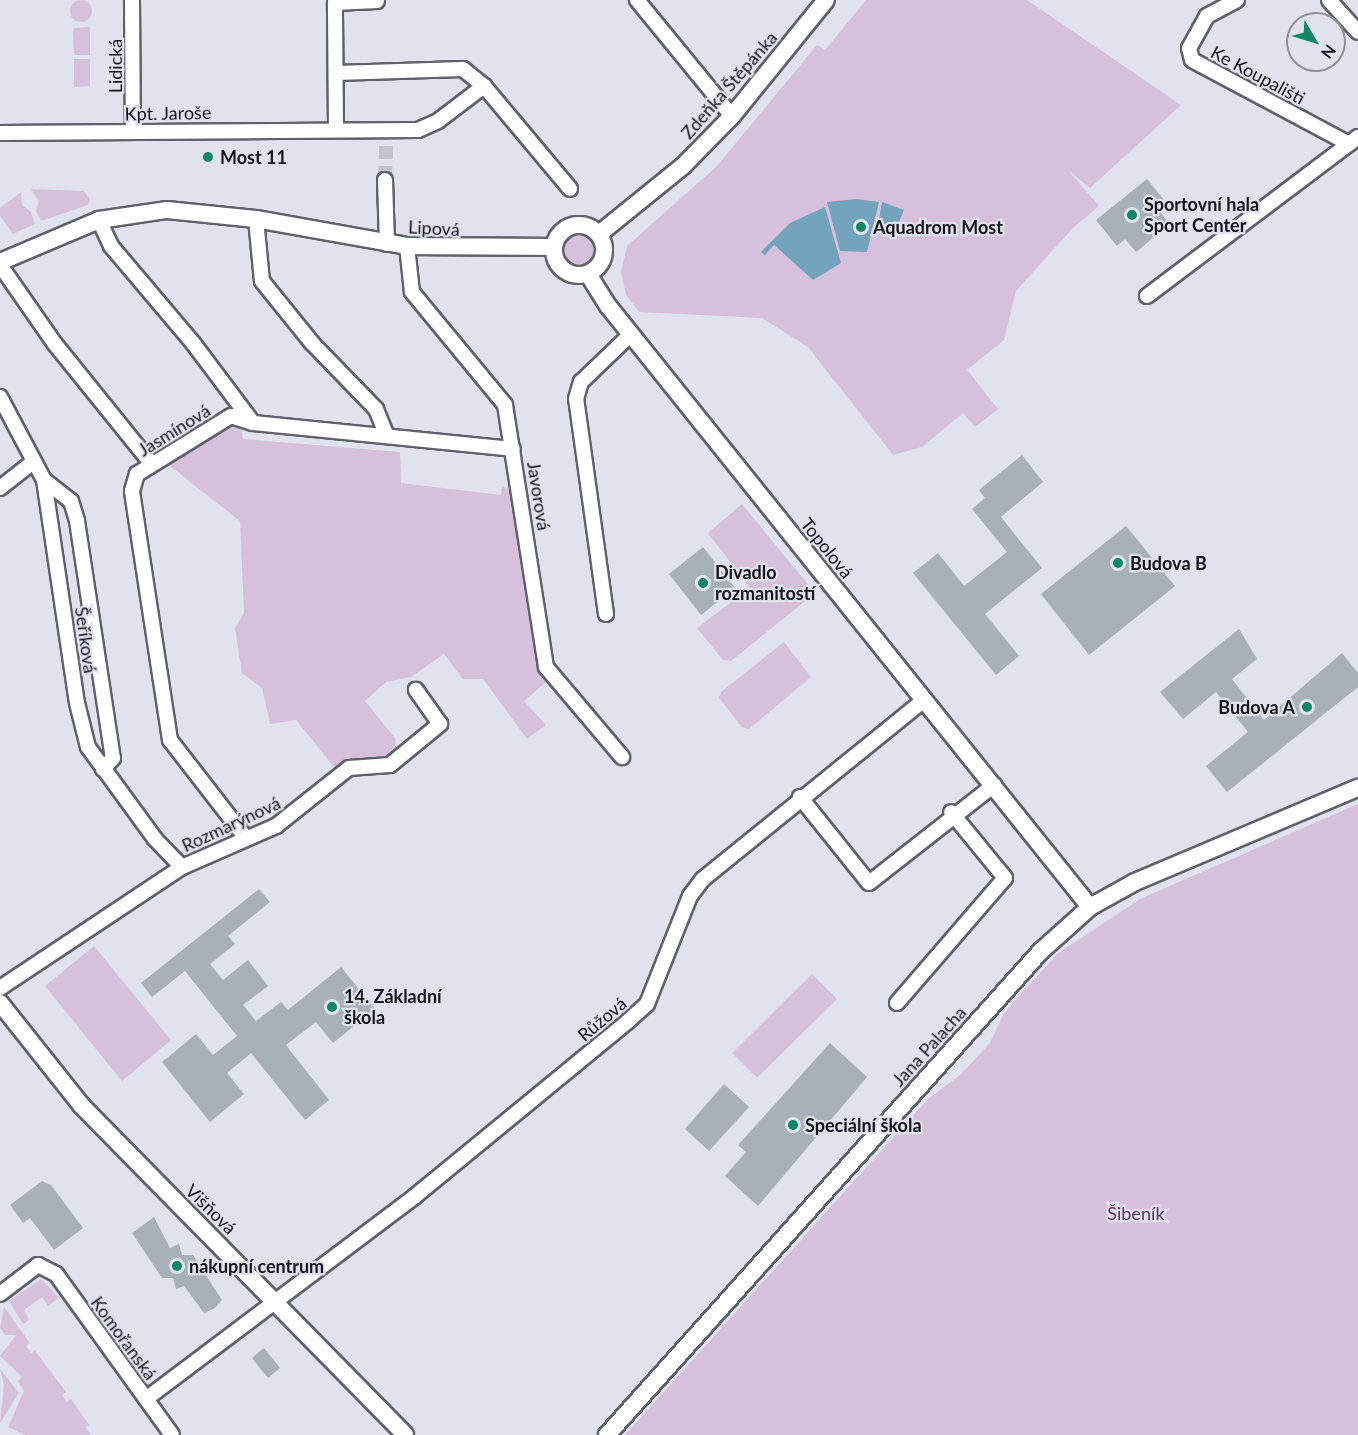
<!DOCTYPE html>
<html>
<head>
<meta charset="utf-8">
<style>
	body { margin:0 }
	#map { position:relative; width:1358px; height:1435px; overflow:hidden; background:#e0e2ee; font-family:Lato,sans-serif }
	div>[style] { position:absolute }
	.green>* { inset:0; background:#d7c0dc }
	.round { border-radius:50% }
	.water>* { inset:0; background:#74a3bd }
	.building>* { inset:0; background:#a8b0ba }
	.minor-tunnel>* { height:14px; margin-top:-7px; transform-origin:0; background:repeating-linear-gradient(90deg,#c2c3ce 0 14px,transparent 0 21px) }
	.roads { filter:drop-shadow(2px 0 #5f616b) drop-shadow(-2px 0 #5f616b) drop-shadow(0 2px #5f616b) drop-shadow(0 -2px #5f616b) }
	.minor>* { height:14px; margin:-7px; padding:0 7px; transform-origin:7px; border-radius:7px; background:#fff }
	.tertiary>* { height:16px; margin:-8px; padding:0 8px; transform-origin:8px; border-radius:8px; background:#fff }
	.tertiary>.ring { margin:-8px; padding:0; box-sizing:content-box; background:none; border:16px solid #fff; border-radius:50% }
	.dots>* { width:16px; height:16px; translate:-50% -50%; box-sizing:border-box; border:3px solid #e0e2ee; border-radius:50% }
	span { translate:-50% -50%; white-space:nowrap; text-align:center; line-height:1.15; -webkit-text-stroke:4.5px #e0e2ee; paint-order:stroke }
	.street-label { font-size:18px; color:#15161a }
	.poi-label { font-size:18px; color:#15161a; font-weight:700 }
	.left { translate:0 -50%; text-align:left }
	.right { translate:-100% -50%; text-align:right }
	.park-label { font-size:18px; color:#5c3364 }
	.north { position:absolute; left:1286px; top:12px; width:60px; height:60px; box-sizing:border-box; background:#e0e2ee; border:2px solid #8f9099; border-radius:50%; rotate:128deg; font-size:16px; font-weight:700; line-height:24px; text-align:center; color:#15161a }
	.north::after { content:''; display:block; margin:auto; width:21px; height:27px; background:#138665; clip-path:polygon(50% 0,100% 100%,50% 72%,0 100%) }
</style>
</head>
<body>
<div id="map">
	<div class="green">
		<div class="round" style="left:70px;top:0;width:22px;height:22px"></div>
		<div style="clip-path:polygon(866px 0,1027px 0,1181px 105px,1090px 188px,1068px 170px,1099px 206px,1073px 228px,1016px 291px,1004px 340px,967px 370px,998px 409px,975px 427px,963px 413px,922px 447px,893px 455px,808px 347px,762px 318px,639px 312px,626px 295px,621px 272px,627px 246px,717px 166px,817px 45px,825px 50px)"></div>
		<div style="clip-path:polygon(90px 27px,90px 55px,74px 55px,73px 28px)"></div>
		<div style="clip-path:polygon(74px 59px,90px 59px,90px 86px,74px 87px)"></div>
		<div style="clip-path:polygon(31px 189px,84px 191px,90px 199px,88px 205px,41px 221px,36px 211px,39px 201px)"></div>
		<div style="clip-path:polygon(21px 192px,22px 205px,31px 212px,35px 224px,13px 234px,0 216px,0 208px)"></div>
		<div class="round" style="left:564px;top:235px;width:30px;height:30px"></div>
		<div style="clip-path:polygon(229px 421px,240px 424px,243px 439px,400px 452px,401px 483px,501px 495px,502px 486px,510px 490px,516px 499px,547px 681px,524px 701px,546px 725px,527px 739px,483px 679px,463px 679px,444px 654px,411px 677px,386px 682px,365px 701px,395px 738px,397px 754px,381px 762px,335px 768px,296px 720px,270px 724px,262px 688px,242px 673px,235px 628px,244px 613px,240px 521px,165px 462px)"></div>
		<div style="clip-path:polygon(742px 504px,815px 593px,731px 661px,723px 660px,697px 628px,750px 588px,708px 533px)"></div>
		<div style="clip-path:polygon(784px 642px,811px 677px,749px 729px,742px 727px,719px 698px,721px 692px)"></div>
		<div style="clip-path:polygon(1358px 804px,1358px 1435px,625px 1435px,928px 1099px,960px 1075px,990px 1043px,1004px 1013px,1057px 954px,1140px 899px)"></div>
		<div style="clip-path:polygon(94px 946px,171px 1040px,122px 1081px,45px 986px)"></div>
		<div style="clip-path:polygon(812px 974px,837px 999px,757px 1078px,732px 1053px)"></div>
		<div style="clip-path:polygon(41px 1279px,59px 1298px,48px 1306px,42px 1297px,24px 1310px,29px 1320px,23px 1324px,9px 1301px)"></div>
		<div style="clip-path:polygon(4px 1307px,30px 1343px,26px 1346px,31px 1353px,35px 1351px,66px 1392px,62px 1395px,67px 1402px,71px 1399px,89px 1425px,85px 1427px,91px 1435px,25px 1435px,8px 1427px,24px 1391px,18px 1381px,22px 1377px,0 1356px,16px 1335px,5px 1335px,0 1328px)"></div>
		<div style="clip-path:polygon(0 1369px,19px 1393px,0 1423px,4px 1385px)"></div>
	</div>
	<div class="water">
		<div style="clip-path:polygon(856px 199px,879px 202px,867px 252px,840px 251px,827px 202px)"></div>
		<div style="clip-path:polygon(882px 202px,904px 210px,895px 231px,878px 226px)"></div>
		<div style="clip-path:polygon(825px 207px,841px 263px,813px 280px,774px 245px,765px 255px,761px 252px,790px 223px)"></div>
	</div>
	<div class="building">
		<div style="clip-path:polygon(1147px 179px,1168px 205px,1159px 211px,1170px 224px,1136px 252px,1125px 239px,1117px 246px,1096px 220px)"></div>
		<div style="clip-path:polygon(1022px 455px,1043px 482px,1001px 517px,1042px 568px,985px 614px,1019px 656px,996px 675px,913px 573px,938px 553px,964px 586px,1007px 552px,972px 509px,985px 498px,979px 490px)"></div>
		<div style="clip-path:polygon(1126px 526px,1175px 586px,1089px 655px,1041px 594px)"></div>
		<div style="clip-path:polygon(703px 547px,735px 588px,701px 615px,669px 574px)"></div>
		<div style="clip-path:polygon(1239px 629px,1257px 659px,1232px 679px,1264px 720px,1342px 653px,1358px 673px,1358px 687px,1227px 792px,1206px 766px,1248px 732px,1216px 692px,1183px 719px,1160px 692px)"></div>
		<div style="clip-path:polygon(259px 889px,270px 902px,228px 936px,235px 944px,210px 964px,223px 980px,248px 960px,268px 986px,243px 1005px,256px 1021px,281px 1002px,288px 1010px,341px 967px,375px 1009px,333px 1043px,316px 1022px,286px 1045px,329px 1100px,305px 1120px,251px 1053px,227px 1073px,244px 1094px,210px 1122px,162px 1062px,196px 1034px,213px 1055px,237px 1036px,185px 971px,152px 997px,141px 983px)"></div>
		<div style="clip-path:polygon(830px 1043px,867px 1077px,758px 1206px,725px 1176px,746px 1152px,738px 1145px)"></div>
		<div style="clip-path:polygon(724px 1084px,749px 1107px,709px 1151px,685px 1129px)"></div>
		<div style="clip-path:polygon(42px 1181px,51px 1185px,83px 1228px,54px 1250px,30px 1218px,23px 1223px,10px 1205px)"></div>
		<div style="clip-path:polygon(154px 1217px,170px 1248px,179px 1244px,182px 1255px,193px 1255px,222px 1300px,215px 1308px,204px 1313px,184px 1286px,176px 1289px,173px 1278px,162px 1278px,132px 1233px)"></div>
		<div style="clip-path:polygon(264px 1348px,280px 1368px,268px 1378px,252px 1358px)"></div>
	</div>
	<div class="minor-tunnel">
		<div style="left:385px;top:180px;width:34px;rotate:-88deg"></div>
	</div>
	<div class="roads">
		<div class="minor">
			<div style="left:132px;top:0;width:132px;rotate:89.6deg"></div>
			<div style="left:637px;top:0;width:150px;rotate:50.7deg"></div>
			<div style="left:1237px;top:0;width:34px;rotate:152deg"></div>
			<div style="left:1207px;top:16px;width:37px;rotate:119deg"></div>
			<div style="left:1189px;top:48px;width:12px;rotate:76deg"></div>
			<div style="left:1192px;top:60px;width:178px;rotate:28.1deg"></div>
			<div style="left:1329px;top:0;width:43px;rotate:47.8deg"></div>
			<div style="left:336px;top:73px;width:127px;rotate:-1.8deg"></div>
			<div style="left:463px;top:69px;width:27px;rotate:39deg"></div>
			<div style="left:336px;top:128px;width:125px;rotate:-90.5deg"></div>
			<div style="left:335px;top:3px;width:42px;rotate:-2.7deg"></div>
			<div style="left:0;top:133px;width:418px;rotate:-0.4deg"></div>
			<div style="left:418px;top:130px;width:22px;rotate:-24deg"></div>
			<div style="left:438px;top:121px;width:58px;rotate:-37.3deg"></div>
			<div style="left:484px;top:86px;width:134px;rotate:50.1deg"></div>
			<div style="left:385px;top:180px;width:64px;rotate:88.2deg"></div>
			<div style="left:256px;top:219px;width:62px;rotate:84.5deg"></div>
			<div style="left:262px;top:281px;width:80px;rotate:51.1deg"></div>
			<div style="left:312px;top:343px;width:92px;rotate:45.9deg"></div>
			<div style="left:376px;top:409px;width:27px;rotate:68deg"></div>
			<div style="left:99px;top:220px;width:29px;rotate:65deg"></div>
			<div style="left:111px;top:246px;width:127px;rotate:49.8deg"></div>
			<div style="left:193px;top:343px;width:100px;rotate:53.1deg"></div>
			<div style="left:407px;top:246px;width:46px;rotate:83.8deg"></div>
			<div style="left:412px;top:292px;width:146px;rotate:50.5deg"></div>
			<div style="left:505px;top:405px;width:265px;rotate:81.1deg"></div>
			<div style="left:546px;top:667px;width:118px;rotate:49.8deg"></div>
			<div style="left:0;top:265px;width:96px;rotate:55.2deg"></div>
			<div style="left:55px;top:344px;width:153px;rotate:51.1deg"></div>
			<div style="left:1147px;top:296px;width:264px;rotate:-37deg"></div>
			<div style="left:0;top:397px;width:94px;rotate:62.1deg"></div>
			<div style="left:44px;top:480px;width:225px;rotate:81.6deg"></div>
			<div style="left:77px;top:703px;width:45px;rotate:76deg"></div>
			<div style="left:88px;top:747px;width:114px;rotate:53.9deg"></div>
			<div style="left:155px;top:839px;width:39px;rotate:46deg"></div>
			<div style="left:44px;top:480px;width:34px;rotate:38deg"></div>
			<div style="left:71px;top:501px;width:21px;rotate:73deg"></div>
			<div style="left:77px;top:521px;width:240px;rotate:81.4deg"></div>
			<div style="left:113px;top:758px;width:15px;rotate:132deg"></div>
			<div style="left:0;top:488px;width:42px;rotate:-38.2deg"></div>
			<div style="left:606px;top:614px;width:217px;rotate:-97.9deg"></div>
			<div style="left:576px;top:399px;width:18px;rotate:-74deg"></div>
			<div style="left:581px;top:382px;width:69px;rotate:-43.8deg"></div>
			<div style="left:800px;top:797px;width:110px;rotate:51.3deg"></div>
			<div style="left:869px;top:883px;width:159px;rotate:-38.1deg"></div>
			<div style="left:246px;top:838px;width:124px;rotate:-127.8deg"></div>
			<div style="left:170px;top:740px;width:252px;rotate:-98.7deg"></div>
			<div style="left:132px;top:491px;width:18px;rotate:-74deg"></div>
			<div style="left:137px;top:474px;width:110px;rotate:-31.7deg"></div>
			<div style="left:231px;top:416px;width:23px;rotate:18deg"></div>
			<div style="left:253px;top:423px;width:261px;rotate:5.7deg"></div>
			<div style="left:0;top:988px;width:219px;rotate:-33.6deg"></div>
			<div style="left:182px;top:867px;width:103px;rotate:-23.6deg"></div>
			<div style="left:276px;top:826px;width:93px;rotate:-38.5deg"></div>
			<div style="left:349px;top:768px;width:41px;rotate:-4.2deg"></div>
			<div style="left:390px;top:765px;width:65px;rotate:-39.4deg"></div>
			<div style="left:440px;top:724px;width:42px;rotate:-125.2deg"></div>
			<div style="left:897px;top:1003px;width:165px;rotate:-49.2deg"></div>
			<div style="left:1005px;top:878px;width:85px;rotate:-129.3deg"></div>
			<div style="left:0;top:1294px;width:48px;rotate:-37.3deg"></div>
			<div style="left:38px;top:1265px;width:20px;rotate:27deg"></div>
			<div style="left:56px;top:1274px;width:198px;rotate:54.2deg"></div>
			<div style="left:146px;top:1399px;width:336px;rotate:-37deg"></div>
			<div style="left:414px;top:1197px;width:276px;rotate:-39.4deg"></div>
			<div style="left:627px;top:1022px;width:27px;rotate:-42deg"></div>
			<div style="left:647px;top:1004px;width:116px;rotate:-68.3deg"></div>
			<div style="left:690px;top:896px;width:21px;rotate:-53deg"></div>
			<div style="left:703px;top:879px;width:284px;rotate:-39deg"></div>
		</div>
		<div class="tertiary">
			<div class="ring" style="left:554px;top:225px;width:34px;height:34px"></div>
			<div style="left:599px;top:234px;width:108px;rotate:-39deg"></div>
			<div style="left:683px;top:166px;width:70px;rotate:-45.6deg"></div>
			<div style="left:732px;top:116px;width:149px;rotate:-51deg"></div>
			<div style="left:0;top:262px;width:108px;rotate:-23deg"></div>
			<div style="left:99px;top:220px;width:69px;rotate:-8.4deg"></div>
			<div style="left:167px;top:210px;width:89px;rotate:5.8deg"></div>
			<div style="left:256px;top:219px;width:153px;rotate:10.1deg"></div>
			<div style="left:407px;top:246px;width:147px;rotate:0.4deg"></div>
			<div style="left:588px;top:274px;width:39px;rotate:58deg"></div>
			<div style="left:609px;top:307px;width:769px;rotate:51.28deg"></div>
			<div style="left:0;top:1003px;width:130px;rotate:51.5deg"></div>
			<div style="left:81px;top:1105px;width:462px;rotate:45.5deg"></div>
			<div style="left:607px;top:1435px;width:650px;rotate:-48.12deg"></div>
			<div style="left:1041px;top:951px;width:66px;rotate:-41.9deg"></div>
			<div style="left:1090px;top:907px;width:51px;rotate:-29.1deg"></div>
			<div style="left:1135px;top:882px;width:242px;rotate:-22.9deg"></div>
		</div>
	</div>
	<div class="dots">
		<div style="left:208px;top:157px;background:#138665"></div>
		<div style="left:1132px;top:215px;background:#138665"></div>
		<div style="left:861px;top:227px;background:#138665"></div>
		<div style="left:1118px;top:563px;background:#138665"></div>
		<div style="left:703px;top:583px;background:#138665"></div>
		<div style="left:1307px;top:707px;background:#138665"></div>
		<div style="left:332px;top:1007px;background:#138665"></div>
		<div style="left:793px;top:1125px;background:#138665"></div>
		<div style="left:177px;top:1266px;background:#138665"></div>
	</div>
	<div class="street-label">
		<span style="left:115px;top:66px;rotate:-90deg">Lidická</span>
		<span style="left:1258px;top:75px;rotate:28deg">Ke Koupališti</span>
		<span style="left:729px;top:85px;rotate:-49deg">Zdeňka Štěpánka</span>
		<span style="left:168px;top:113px;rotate:-1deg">Kpt. Jaroše</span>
		<span style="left:434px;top:228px;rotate:3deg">Lipová</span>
		<span style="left:174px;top:430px;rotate:-32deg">Jasmínová</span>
		<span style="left:539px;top:496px;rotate:81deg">Javorová</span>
		<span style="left:827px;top:548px;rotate:51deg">Topolová</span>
		<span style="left:86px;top:640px;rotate:82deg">Šeříková</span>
		<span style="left:231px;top:824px;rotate:-25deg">Rozmarýnová</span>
		<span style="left:602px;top:1019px;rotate:-40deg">Růžová</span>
		<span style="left:929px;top:1046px;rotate:-48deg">Jana Palacha</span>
		<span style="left:211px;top:1209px;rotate:44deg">Višňová</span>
		<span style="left:124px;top:1338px;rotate:54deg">Komořanská</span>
	</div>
	<div class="poi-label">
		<span class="left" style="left:220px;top:157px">Most 11</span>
		<span class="left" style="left:1144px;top:215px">Sportovní hala<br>Sport Center</span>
		<span class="left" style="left:873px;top:227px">Aquadrom Most</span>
		<span class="left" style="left:1130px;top:563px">Budova B</span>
		<span class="left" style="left:715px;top:583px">Divadlo<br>rozmanitostí</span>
		<span class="right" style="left:1295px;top:707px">Budova A</span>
		<span class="left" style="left:344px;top:1007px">14. Základní<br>škola</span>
		<span class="left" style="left:805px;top:1125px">Speciální škola</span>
		<span class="left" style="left:189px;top:1266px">nákupní centrum</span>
	</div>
	<div class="park-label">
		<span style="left:1136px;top:1213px">Šibeník</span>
	</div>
	<div class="north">N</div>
</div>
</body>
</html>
